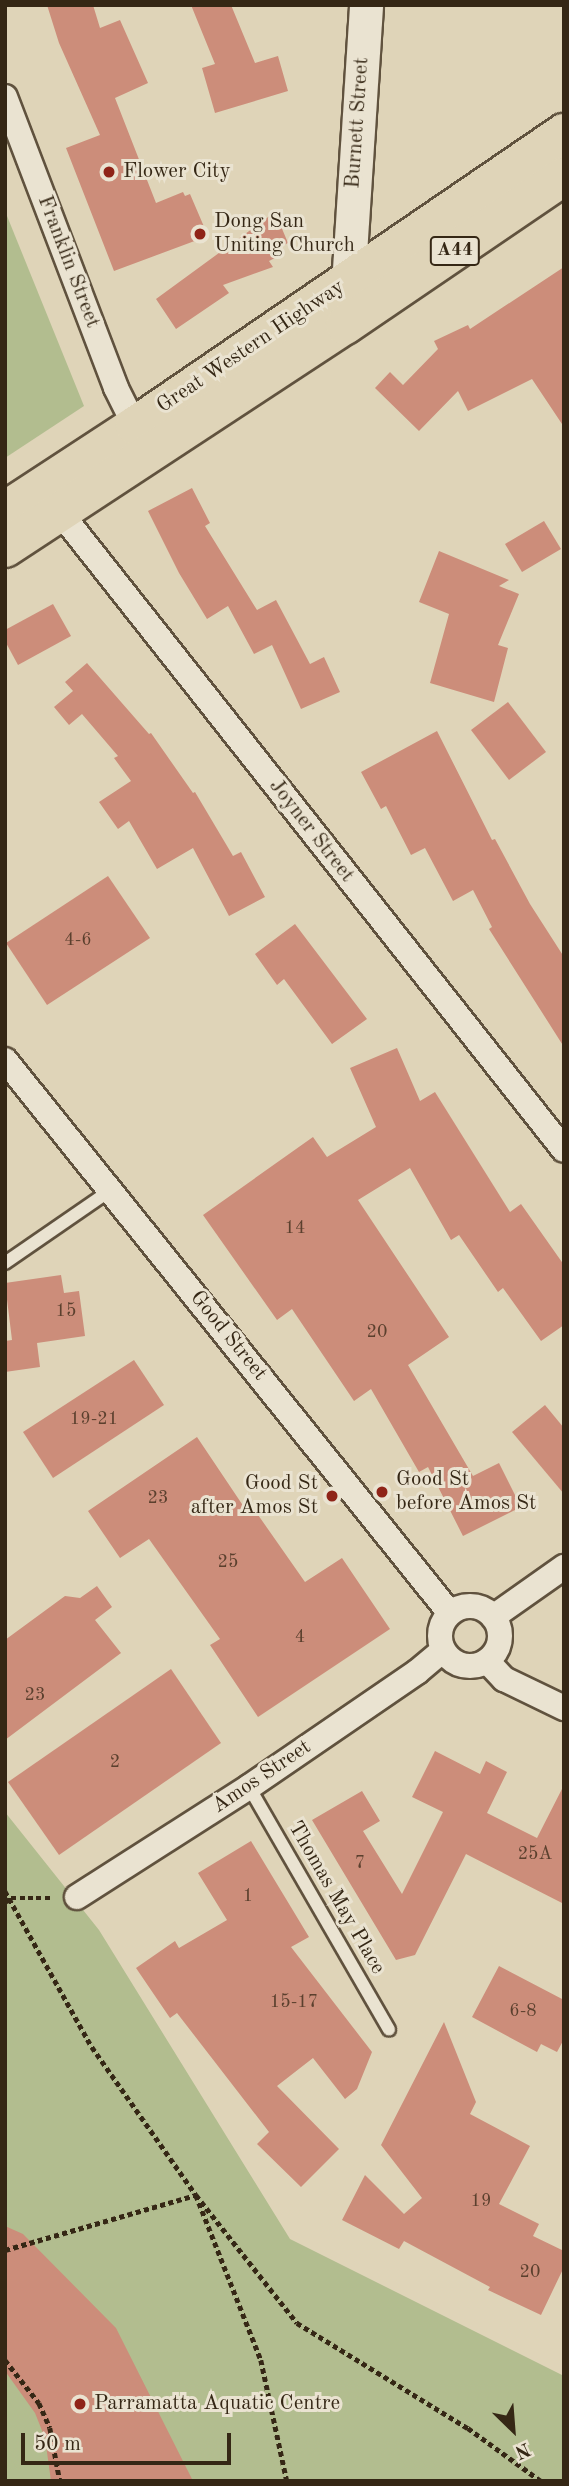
<!DOCTYPE html>
<html>
<head>
<meta charset="utf-8">
<style>
	body { margin:0 }
	#map { position:relative; width:569px; height:2486px; overflow:hidden; background:#dfd4b8; font-family:"Old Standard TT",serif }
	div>[style] { position:absolute }
	.green>* { inset:0; background:#b2bd8f }
	.building>* { inset:0; background:#cc8d7a }
	.path>* { height:4.5px; margin-top:-2.25px; transform-origin:0; background:repeating-linear-gradient(90deg,#352715 0 5px,transparent 0 8.5px) }
	.roads { filter:drop-shadow(2px 0 #60523e) drop-shadow(-2px 0 #60523e) drop-shadow(0 2px #60523e) drop-shadow(0 -2px #60523e) }
	.service>* { height:12px; margin:-6px; padding:0 6px; transform-origin:6px; border-radius:6px; background:#eae3d1 }
	.minor>* { height:24px; margin:-12px; padding:0 12px; transform-origin:12px; border-radius:12px; background:#eae3d1 }
	.minor>.ring { margin:-12px; padding:0; box-sizing:content-box; background:none; border:24px solid #eae3d1; border-radius:50% }
	.secondary>* { height:33px; margin:-16.5px; padding:0 16.5px; transform-origin:16.5px; border-radius:16.5px; background:#eae3d1 }
	.trunk>* { height:38px; margin:-19px; padding:0 19px; transform-origin:19px; border-radius:19px; background:#dfd4b8 }
	.dots>* { width:19px; height:19px; translate:-50% -50%; box-sizing:border-box; border:4px solid #eae3d1; border-radius:50% }
	span { translate:-50% -50%; white-space:nowrap; text-align:center; line-height:1.15; -webkit-text-stroke:6px #eae3d1; paint-order:stroke }
	.number-label { font-size:18px; color:#5b402e }
	.number-label span { -webkit-text-stroke-width:0 }
	.shield-label span { padding:2px 5px; background:#eae3d1; border:2px solid; border-radius:5px; -webkit-text-stroke-width:0 }
	.shield-label { font-size:19px; color:#352715; font-weight:700 }
	.street-label { font-size:21px; color:#352715 }
	.poi-label { font-size:21px; color:#352715 }
	.left { translate:0 -50%; text-align:left }
	.right { translate:-100% -50%; text-align:right }
	.frame { position:absolute; inset:0; border:7px solid #352715; pointer-events:none }
	.north { position:absolute; left:478px; top:2395px; width:70px; height:70px; -webkit-text-stroke:5px #eae3d1; paint-order:stroke; rotate:155deg; font-size:19px; font-weight:700; line-height:28px; text-align:center; color:#352715 }
	.north::after { content:''; display:block; margin:auto; width:24px; height:32px; background:#352715; clip-path:polygon(50% 0,100% 100%,50% 72%,0 100%) }
	.scale { position:absolute; left:21px; top:2433px; width:210px; height:32px; box-sizing:border-box; border:4px solid #352715; border-top:0; padding-left:9px; font-size:21px; line-height:24px; white-space:nowrap; color:#352715; -webkit-text-stroke:5px #eae3d1; paint-order:stroke }
</style>
</head>
<body>
<div id="map">
	<div class="green">
		<div style="clip-path:polygon(5px 211px,84px 406px,5px 458px)"></div>
		<div style="clip-path:polygon(5px 1812px,99px 1930px,290px 2239px,564px 2376px,564px 2481px,5px 2481px)"></div>
	</div>
	<div class="building">
		<div style="clip-path:polygon(47px 5px,93px 5px,100px 28px,120px 20px,148px 83px,115px 98px,156px 203px,183px 192px,185px 196px,190px 194px,208px 236px,114px 271px,66px 148px,100px 135px,59px 43px)"></div>
		<div style="clip-path:polygon(191px 5px,231px 5px,255px 63px,278px 56px,288px 91px,215px 113px,202px 68px,215px 64px)"></div>
		<div style="clip-path:polygon(275px 212px,288px 243px,280px 247px,283px 254px,269px 261px,273px 267px,223px 285px,229px 293px,176px 329px,156px 299px)"></div>
		<div style="clip-path:polygon(564px 267px,564px 427px,532px 379px,468px 411px,458px 391px,419px 431px,375px 388px,390px 372px,403px 385px,438px 349px,434px 341px,468px 325px,470px 329px)"></div>
		<div style="clip-path:polygon(192px 488px,210px 523px,205px 526px,257px 610px,276px 600px,310px 664px,324px 657px,340px 692px,301px 709px,272px 645px,254px 654px,228px 606px,207px 619px,179px 573px,148px 511px)"></div>
		<div style="clip-path:polygon(544px 521px,561px 549px,522px 572px,505px 544px)"></div>
		<div style="clip-path:polygon(439px 551px,509px 580px,499px 586px,519px 594px,498px 645px,508px 648px,494px 702px,430px 683px,449px 614px,419px 602px)"></div>
		<div style="clip-path:polygon(53px 604px,71px 636px,18px 665px,5px 641px,5px 630px)"></div>
		<div style="clip-path:polygon(87px 663px,149px 734px,151px 733px,193px 793px,195px 792px,233px 856px,241px 852px,265px 897px,229px 916px,193px 848px,157px 869px,129px 821px,118px 829px,99px 802px,131px 781px,114px 758px,118px 756px,82px 714px,69px 725px,54px 707px,73px 691px,65px 682px)"></div>
		<div style="clip-path:polygon(508px 702px,546px 752px,509px 780px,471px 730px)"></div>
		<div style="clip-path:polygon(437px 731px,492px 840px,495px 839px,530px 904px,564px 957px,564px 1047px,489px 929px,492px 927px,473px 890px,453px 901px,425px 848px,411px 855px,386px 806px,381px 809px,361px 772px)"></div>
		<div style="clip-path:polygon(108px 876px,150px 938px,47px 1005px,6px 943px)"></div>
		<div style="clip-path:polygon(295px 924px,367px 1019px,332px 1044px,284px 979px,277px 985px,255px 954px)"></div>
		<div style="clip-path:polygon(397px 1048px,420px 1101px,435px 1092px,510px 1212px,521px 1204px,564px 1265px,564px 1325px,541px 1341px,503px 1288px,498px 1292px,459px 1235px,451px 1240px,410px 1168px,358px 1200px,449px 1337px,408px 1365px,473px 1476px,499px 1463px,521px 1507px,463px 1536px,428px 1467px,419px 1472px,371px 1389px,354px 1401px,292px 1309px,277px 1320px,203px 1215px,313px 1137px,327px 1157px,376px 1127px,350px 1068px)"></div>
		<div style="clip-path:polygon(61px 1275px,64px 1293px,79px 1291px,85px 1336px,37px 1343px,40px 1367px,5px 1372px,5px 1341px,12px 1340px,5px 1283px)"></div>
		<div style="clip-path:polygon(134px 1360px,164px 1405px,53px 1478px,23px 1432px)"></div>
		<div style="clip-path:polygon(545px 1405px,564px 1428px,564px 1494px,512px 1432px)"></div>
		<div style="clip-path:polygon(197px 1437px,250px 1516px,256px 1512px,305px 1582px,342px 1558px,390px 1629px,258px 1717px,210px 1645px,220px 1639px,149px 1539px,120px 1558px,88px 1511px)"></div>
		<div style="clip-path:polygon(97px 1586px,112px 1607px,95px 1620px,121px 1653px,5px 1740px,5px 1640px,65px 1596px,80px 1598px)"></div>
		<div style="clip-path:polygon(171px 1669px,221px 1743px,59px 1855px,8px 1782px)"></div>
		<div style="clip-path:polygon(435px 1751px,480px 1774px,486px 1761px,507px 1772px,487px 1813px,537px 1838px,564px 1785px,564px 1904px,466px 1854px,415px 1955px,396px 1960px,312px 1820px,362px 1791px,380px 1821px,363px 1831px,402px 1894px,443px 1812px,412px 1797px)"></div>
		<div style="clip-path:polygon(251px 1841px,309px 1937px,291px 1947px,372px 2052px,357px 2089px,345px 2099px,313px 2058px,277px 2086px,339px 2149px,301px 2187px,257px 2144px,269px 2132px,177px 2013px,170px 2018px,136px 1968px,175px 1941px,179px 1948px,227px 1920px,198px 1873px)"></div>
		<div style="clip-path:polygon(499px 1966px,564px 2000px,564px 2039px,557px 2052px,541px 2044px,537px 2052px,472px 2017px)"></div>
		<div style="clip-path:polygon(444px 2022px,476px 2102px,470px 2114px,530px 2146px,499px 2204px,539px 2224px,533px 2236px,564px 2251px,564px 2267px,541px 2315px,488px 2290px,490px 2287px,404px 2241px,399px 2249px,342px 2220px,365px 2175px,404px 2214px,422px 2198px,381px 2145px)"></div>
		<div style="clip-path:polygon(5px 2226px,23px 2234px,116px 2328px,193px 2481px,51px 2481px,45px 2438px,35px 2413px,5px 2371px)"></div>
	</div>
	<div class="path">
		<div style="left:5px;top:1891px;width:179px;rotate:60.9deg"></div>
		<div style="left:92px;top:2047px;width:181px;rotate:54.9deg"></div>
		<div style="left:196px;top:2195px;width:163px;rotate:51.7deg"></div>
		<div style="left:297px;top:2323px;width:201px;rotate:31.6deg"></div>
		<div style="left:468px;top:2428px;width:90px;rotate:36deg"></div>
		<div style="left:5px;top:1902px;width:7px;rotate:-34deg"></div>
		<div style="left:11px;top:1898px;width:41px"></div>
		<div style="left:5px;top:2250px;width:199px;rotate:-16.1deg"></div>
		<div style="left:196px;top:2195px;width:177px;rotate:68.5deg"></div>
		<div style="left:261px;top:2360px;width:124px;rotate:77.9deg"></div>
		<div style="left:5px;top:2360px;width:55px;rotate:51.7deg"></div>
		<div style="left:39px;top:2403px;width:27px;rotate:66deg"></div>
		<div style="left:50px;top:2428px;width:54px;rotate:79.3deg"></div>
	</div>
	<div class="roads">
		<div class="service">
			<div style="left:5px;top:1263px;width:129px;rotate:-34.6deg"></div>
			<div style="left:249px;top:1787px;width:280px;rotate:60deg"></div>
		</div>
		<div class="minor">
			<div style="left:5px;top:97px;width:311px;rotate:69.1deg"></div>
			<div style="left:116px;top:388px;width:42px;rotate:63.4deg"></div>
			<div style="left:59px;top:511px;width:814px;rotate:51.68deg"></div>
			<div style="left:5px;top:1060px;width:708px;rotate:51.19deg"></div>
			<div class="ring" style="left:440px;top:1606px;width:36px;height:36px"></div>
			<div style="left:493px;top:1617px;width:87px;rotate:-35.2deg"></div>
			<div style="left:487px;top:1661px;width:25px;rotate:47deg"></div>
			<div style="left:504px;top:1679px;width:67px;rotate:25.8deg"></div>
			<div style="left:77px;top:1897px;width:204px;rotate:-32.6deg"></div>
			<div style="left:249px;top:1787px;width:204px;rotate:-34.4deg"></div>
			<div style="left:417px;top:1672px;width:34px;rotate:-40deg"></div>
		</div>
		<div class="secondary">
			<div style="left:347px;top:300px;width:296px;rotate:-86.3deg"></div>
		</div>
		<div class="trunk">
			<div style="left:5px;top:511px;width:155px;rotate:-33.2deg"></div>
			<div style="left:135px;top:426px;width:520px;rotate:-34.33deg"></div>
			<div style="left:5px;top:548px;width:407px;rotate:-33.3deg"></div>
			<div style="left:345px;top:325px;width:265px;rotate:-34.2deg"></div>
		</div>
	</div>
	<div class="dots">
		<div style="left:109px;top:172px;background:#8f2418"></div>
		<div style="left:200px;top:234px;background:#8f2418"></div>
		<div style="left:382px;top:1492px;background:#8f2418"></div>
		<div style="left:332px;top:1496px;background:#8f2418"></div>
		<div style="left:80px;top:2404px;background:#8f2418"></div>
	</div>
	<div class="number-label">
		<span style="left:78px;top:940px">4-6</span>
		<span style="left:295px;top:1228px">14</span>
		<span style="left:66px;top:1311px">15</span>
		<span style="left:377px;top:1332px">20</span>
		<span style="left:94px;top:1419px">19-21</span>
		<span style="left:158px;top:1498px">23</span>
		<span style="left:228px;top:1562px">25</span>
		<span style="left:300px;top:1637px">4</span>
		<span style="left:35px;top:1695px">23</span>
		<span style="left:115px;top:1762px">2</span>
		<span style="left:535px;top:1854px">25A</span>
		<span style="left:360px;top:1863px">7</span>
		<span style="left:248px;top:1896px">1</span>
		<span style="left:294px;top:2002px">15-17</span>
		<span style="left:523px;top:2011px">6-8</span>
		<span style="left:481px;top:2201px">19</span>
		<span style="left:530px;top:2272px">20</span>
	</div>
	<div class="shield-label">
		<span style="left:455px;top:251px">A44</span>
	</div>
	<div class="street-label">
		<span style="left:358px;top:123px;rotate:-86deg">Burnett Street</span>
		<span style="left:68px;top:262px;rotate:69deg">Franklin Street</span>
		<span style="left:251px;top:347px;rotate:-34deg">Great Western Highway</span>
		<span style="left:311px;top:831px;rotate:52deg">Joyner Street</span>
		<span style="left:228px;top:1336px;rotate:51deg">Good Street</span>
		<span style="left:262px;top:1777px;rotate:-34deg">Amos Street</span>
		<span style="left:336px;top:1898px;rotate:60deg">Thomas May Place</span>
	</div>
	<div class="poi-label">
		<span class="left" style="left:123px;top:172px">Flower City</span>
		<span class="left" style="left:214px;top:234px">Dong San<br>Uniting Church</span>
		<span class="left" style="left:396px;top:1492px">Good St<br>before Amos St</span>
		<span class="right" style="left:318px;top:1496px">Good St<br>after Amos St</span>
		<span class="left" style="left:94px;top:2404px">Parramatta Aquatic Centre</span>
	</div>
	<div class="frame"></div>
	<div class="north">N</div>
	<div class="scale">50 m</div>
</div>
</body>
</html>
